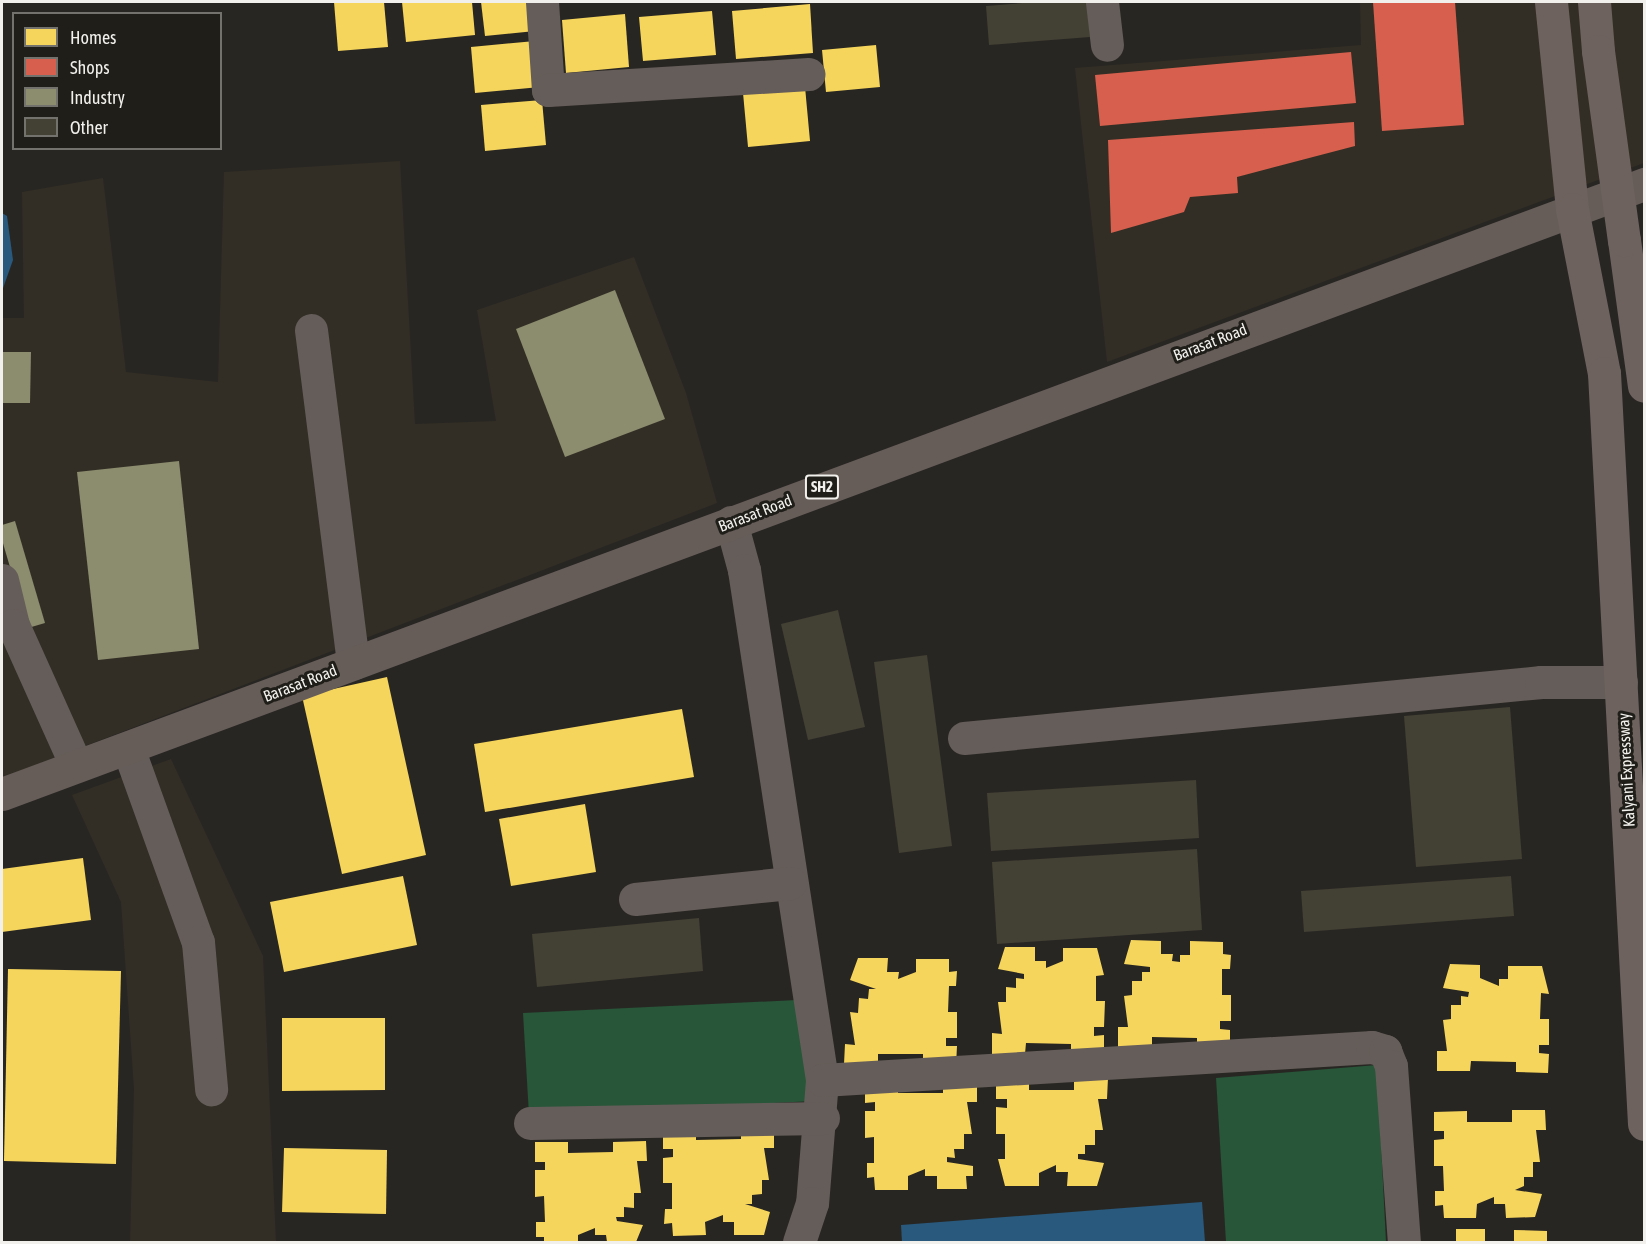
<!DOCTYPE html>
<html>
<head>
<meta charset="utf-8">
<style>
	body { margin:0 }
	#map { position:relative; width:1646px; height:1244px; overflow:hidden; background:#282623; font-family:"Asap Condensed",sans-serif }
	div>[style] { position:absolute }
	.built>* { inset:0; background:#322e25 }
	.green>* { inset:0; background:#275639 }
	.water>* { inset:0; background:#29597c }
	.homes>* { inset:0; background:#f6d55c }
	.shops>* { inset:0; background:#d6604d }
	.industry>* { inset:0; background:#8c8c6e }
	.building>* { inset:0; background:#434034 }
	.minor>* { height:33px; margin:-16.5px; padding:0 16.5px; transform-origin:16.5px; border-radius:16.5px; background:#655d59 }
	.major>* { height:33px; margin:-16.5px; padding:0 16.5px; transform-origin:16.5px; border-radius:16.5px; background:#665d59 }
	.highway>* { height:33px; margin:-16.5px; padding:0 16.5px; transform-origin:16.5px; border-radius:16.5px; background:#6d625e }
	.highway-bridge>* { height:33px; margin:-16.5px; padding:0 16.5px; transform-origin:16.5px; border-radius:16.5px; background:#6d625e }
	span { translate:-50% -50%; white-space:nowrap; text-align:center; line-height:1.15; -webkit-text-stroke:6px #201e19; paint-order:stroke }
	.shield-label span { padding:2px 4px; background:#201e19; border:2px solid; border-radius:4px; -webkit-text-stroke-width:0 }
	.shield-label { font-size:15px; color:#f1f0ec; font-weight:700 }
	.street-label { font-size:16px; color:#f1f0ec }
	.frame { position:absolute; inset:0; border:3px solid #f1f0ec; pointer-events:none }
	.legend { position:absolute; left:12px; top:12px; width:210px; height:138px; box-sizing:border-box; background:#201e19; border:2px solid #74726d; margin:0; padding:8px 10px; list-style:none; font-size:18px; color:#f1f0ec }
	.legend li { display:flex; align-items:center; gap:12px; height:30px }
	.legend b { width:30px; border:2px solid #74726d }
</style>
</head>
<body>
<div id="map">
	<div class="built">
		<div style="clip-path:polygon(1360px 2px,1644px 2px,1644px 163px,1107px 362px,1075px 68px,1361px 45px)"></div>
		<div style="clip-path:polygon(400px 161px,415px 424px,496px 421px,477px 310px,634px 257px,686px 393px,717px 503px,2px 778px,2px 318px,24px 318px,22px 192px,103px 178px,126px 372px,218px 382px,224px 172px)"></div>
		<div style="clip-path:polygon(171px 759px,263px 956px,276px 1242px,130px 1242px,134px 1089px,121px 902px,72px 795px)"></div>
	</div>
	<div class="green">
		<div style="clip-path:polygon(797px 1000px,815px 1101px,529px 1115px,523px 1013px)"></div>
		<div style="clip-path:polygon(1377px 1065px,1386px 1242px,1226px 1242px,1216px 1078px)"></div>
	</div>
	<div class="water">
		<div style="clip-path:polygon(2px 213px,7px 216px,13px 260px,2px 291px)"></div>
		<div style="clip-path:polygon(1202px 1202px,1205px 1242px,902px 1242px,901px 1225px)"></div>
	</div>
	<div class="homes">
		<div style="clip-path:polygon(334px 2px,384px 2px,388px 47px,338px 51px)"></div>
		<div style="clip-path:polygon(402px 2px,472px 2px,475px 35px,406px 42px)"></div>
		<div style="clip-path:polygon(481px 2px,533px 2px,535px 31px,485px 36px)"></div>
		<div style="clip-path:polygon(810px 4px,813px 53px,736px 59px,732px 11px)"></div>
		<div style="clip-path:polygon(712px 11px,716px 55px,643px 61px,639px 17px)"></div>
		<div style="clip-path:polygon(625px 14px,629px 67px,566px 73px,562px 20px)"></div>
		<div style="clip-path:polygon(535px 41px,540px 87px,475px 93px,471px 47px)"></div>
		<div style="clip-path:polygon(876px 45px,880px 87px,826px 92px,822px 50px)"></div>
		<div style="clip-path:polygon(804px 76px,810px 141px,748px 147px,742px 82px)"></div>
		<div style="clip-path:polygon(542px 100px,546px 145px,485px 151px,481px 105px)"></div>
		<div style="clip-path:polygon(387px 677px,426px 855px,342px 874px,302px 696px)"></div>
		<div style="clip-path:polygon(682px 709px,694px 777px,485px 812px,474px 744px)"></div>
		<div style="clip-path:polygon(585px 804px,596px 872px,511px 886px,499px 819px)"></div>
		<div style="clip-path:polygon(83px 858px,91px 920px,2px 932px,2px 869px)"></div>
		<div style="clip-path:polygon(403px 876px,417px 945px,284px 972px,270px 902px)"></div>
		<div style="clip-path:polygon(1131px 940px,1161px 941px,1161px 954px,1173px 954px,1172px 961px,1180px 962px,1180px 955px,1190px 955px,1190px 941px,1223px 942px,1223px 954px,1231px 955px,1230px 969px,1222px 969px,1222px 995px,1231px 995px,1231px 1021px,1220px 1021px,1220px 1029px,1230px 1030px,1230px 1049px,1197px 1048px,1197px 1038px,1152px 1037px,1152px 1047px,1118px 1047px,1118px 1027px,1128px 1027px,1124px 996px,1132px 995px,1132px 981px,1142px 981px,1142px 972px,1150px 972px,1150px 967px,1124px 964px)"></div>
		<div style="clip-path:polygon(1005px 947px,1035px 947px,1035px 961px,1046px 961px,1046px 968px,1063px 961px,1063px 948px,1097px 948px,1104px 975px,1096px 976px,1096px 1001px,1105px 1001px,1104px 1027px,1094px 1027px,1094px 1036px,1104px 1035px,1104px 1055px,1071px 1055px,1071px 1044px,1026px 1043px,1025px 1054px,992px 1054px,992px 1033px,1002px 1034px,998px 1002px,1006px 1002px,1006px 987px,1016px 988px,1016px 978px,1024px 979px,1024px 974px,998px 969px)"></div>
		<div style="clip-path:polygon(858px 958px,888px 958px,887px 972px,899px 972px,898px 979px,916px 972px,916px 959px,949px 959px,949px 972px,957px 971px,956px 986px,949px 986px,948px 1012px,957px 1012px,957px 1038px,946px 1038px,946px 1046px,957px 1046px,956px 1066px,923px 1066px,923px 1054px,878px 1054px,878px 1065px,844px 1064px,845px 1044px,855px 1045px,850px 1012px,858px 1013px,859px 998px,868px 999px,869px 989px,876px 989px,850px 980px)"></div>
		<div style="clip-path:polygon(1450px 964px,1480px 965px,1480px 978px,1499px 986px,1499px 979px,1508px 979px,1508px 966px,1542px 966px,1549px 994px,1541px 993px,1540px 1019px,1549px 1019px,1549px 1045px,1539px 1045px,1539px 1053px,1549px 1054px,1548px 1073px,1516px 1072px,1516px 1062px,1471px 1061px,1470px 1071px,1437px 1071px,1437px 1051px,1447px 1051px,1443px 1020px,1451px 1019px,1451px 1005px,1461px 1005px,1461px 996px,1468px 997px,1469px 992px,1443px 988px)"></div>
		<div style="clip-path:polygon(8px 969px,121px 971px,116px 1164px,4px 1161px)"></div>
		<div style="clip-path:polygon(282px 1018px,385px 1018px,385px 1090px,282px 1091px)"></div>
		<div style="clip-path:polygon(1108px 1078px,1107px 1099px,1098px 1099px,1103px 1130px,1095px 1130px,1095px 1145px,1085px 1145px,1085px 1154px,1078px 1154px,1078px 1159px,1104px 1163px,1097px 1186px,1067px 1186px,1068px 1172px,1056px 1172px,1056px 1165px,1039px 1173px,1039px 1186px,1005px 1186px,998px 1159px,1005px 1159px,1005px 1134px,996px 1134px,996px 1107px,1007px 1108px,1007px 1099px,996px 1099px,996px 1080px,1029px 1079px,1029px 1090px,1074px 1090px,1074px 1079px)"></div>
		<div style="clip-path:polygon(943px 1082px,977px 1082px,977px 1102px,967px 1102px,972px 1134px,964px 1134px,964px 1149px,954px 1149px,955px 1158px,947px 1157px,947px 1162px,973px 1166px,973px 1176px,966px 1176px,967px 1189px,937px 1189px,937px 1176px,925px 1176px,925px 1169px,908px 1176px,908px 1190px,875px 1190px,874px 1177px,867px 1178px,867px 1163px,874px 1163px,874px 1137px,865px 1138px,865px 1111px,875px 1111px,875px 1102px,865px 1103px,865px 1083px,898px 1083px,898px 1093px,943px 1093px)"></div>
		<div style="clip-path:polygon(1512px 1110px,1545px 1110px,1546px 1130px,1536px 1130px,1540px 1162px,1533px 1162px,1533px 1177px,1524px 1177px,1524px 1186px,1515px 1190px,1542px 1194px,1535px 1217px,1506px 1218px,1505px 1204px,1494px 1204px,1494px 1197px,1477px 1204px,1476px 1218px,1444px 1218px,1443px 1205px,1435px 1206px,1435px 1191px,1444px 1191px,1443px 1166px,1434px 1166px,1434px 1140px,1444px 1139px,1444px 1131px,1434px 1131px,1434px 1112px,1467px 1111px,1467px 1122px,1512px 1122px)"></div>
		<div style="clip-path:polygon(741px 1128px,774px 1128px,774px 1148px,764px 1148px,769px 1180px,762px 1180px,762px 1194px,752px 1195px,752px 1204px,745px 1204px,770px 1212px,764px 1235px,734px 1235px,734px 1222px,723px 1222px,723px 1215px,705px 1222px,706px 1235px,673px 1236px,672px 1223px,664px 1224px,665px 1209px,672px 1209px,672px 1183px,663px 1183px,663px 1158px,673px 1157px,673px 1149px,663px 1149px,663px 1130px,696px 1129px,696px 1140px,741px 1139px)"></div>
		<div style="clip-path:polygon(646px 1141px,647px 1161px,637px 1161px,641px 1193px,634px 1193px,634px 1208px,624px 1207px,624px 1217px,616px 1217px,617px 1221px,643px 1225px,636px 1242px,607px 1242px,606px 1235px,595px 1235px,595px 1228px,578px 1235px,578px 1242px,544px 1242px,544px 1237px,536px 1237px,536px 1222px,545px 1222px,544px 1196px,535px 1197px,535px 1170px,545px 1170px,545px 1162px,535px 1162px,535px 1142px,568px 1142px,568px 1153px,613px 1152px,613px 1142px)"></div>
		<div style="clip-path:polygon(284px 1148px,387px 1150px,386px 1214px,282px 1212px)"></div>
		<div style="clip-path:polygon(1456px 1229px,1485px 1229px,1485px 1242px,1456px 1242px)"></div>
		<div style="clip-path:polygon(1514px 1230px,1547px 1231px,1547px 1242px,1514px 1242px)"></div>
	</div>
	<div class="shops">
		<div style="clip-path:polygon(1373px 2px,1455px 2px,1464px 125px,1382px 131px)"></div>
		<div style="clip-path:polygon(1351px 52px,1356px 103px,1100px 126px,1095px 75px)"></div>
		<div style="clip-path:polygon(1354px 122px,1355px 146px,1237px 177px,1238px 193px,1190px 197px,1184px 212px,1111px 233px,1108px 140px)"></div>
	</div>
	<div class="industry">
		<div style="clip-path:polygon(615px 290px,665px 419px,565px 457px,516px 329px)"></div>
		<div style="clip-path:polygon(2px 352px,31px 352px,30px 403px,2px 403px)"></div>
		<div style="clip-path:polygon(179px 461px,199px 649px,98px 660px,77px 472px)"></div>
		<div style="clip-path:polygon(15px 521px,45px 623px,28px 628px,2px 540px,2px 525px)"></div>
	</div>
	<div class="building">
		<div style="clip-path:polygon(1036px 2px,1087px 2px,1090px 37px,989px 45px,986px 6px)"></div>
		<div style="clip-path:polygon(838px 610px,865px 727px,808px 740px,781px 624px)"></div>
		<div style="clip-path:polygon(927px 655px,952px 846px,899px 853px,874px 662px)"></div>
		<div style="clip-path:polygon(1510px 707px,1522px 859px,1416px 867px,1404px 716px)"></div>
		<div style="clip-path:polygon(1196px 780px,1199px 838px,991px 851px,987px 793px)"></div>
		<div style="clip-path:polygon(1197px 849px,1202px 930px,997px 944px,992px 862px)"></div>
		<div style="clip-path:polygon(1511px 876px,1514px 916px,1304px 932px,1301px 891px)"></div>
		<div style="clip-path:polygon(699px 918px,703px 971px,537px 987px,532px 934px)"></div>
	</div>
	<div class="minor">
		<div style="left:542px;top:2px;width:88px;rotate:86.1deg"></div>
		<div style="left:548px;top:90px;width:261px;rotate:-3.5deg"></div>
		<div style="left:1102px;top:2px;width:43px;rotate:83.4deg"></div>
		<div style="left:311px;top:330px;width:336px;rotate:82.8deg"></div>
		<div style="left:731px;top:522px;width:50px;rotate:74.8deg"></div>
		<div style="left:744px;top:570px;width:516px;rotate:81.3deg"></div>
		<div style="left:822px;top:1080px;width:123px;rotate:94.6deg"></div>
		<div style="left:812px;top:1203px;width:41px;rotate:108.4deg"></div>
		<div style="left:2px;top:580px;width:46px;rotate:76.3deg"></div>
		<div style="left:13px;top:625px;width:154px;rotate:65.8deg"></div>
		<div style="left:964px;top:738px;width:580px;rotate:-5.54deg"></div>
		<div style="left:1541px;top:682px;width:80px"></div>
		<div style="left:128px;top:748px;width:206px;rotate:70.2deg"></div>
		<div style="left:198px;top:942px;width:148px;rotate:84.9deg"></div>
		<div style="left:635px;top:899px;width:156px;rotate:-5.9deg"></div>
		<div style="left:822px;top:1080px;width:551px;rotate:-3.43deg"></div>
		<div style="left:1372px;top:1047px;width:14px;rotate:17deg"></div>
		<div style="left:1385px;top:1051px;width:16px;rotate:68deg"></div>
		<div style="left:1391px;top:1066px;width:176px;rotate:85.8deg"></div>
		<div style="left:530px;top:1123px;width:293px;rotate:-1deg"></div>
	</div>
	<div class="major">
		<div style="left:2px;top:794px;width:1752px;rotate:-20.38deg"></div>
	</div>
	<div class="highway">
		<div style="left:1551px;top:2px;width:208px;rotate:84.2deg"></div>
		<div style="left:1572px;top:209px;width:167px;rotate:79deg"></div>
		<div style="left:1604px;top:373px;width:752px;rotate:86.95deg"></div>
		<div style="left:1594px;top:2px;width:49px;rotate:85.3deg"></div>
		<div style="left:1624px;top:240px;width:147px;rotate:82.2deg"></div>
	</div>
	<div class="highway-bridge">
		<div style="left:1598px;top:51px;width:191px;rotate:82.2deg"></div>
	</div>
	<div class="shield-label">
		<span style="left:822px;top:487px">SH2</span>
	</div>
	<div class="street-label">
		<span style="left:1210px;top:342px;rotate:-21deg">Barasat Road</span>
		<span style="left:755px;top:513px;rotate:-21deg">Barasat Road</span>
		<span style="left:300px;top:683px;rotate:-21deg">Barasat Road</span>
		<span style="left:1626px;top:770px;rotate:-93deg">Kalyani Expressway</span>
	</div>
	<div class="frame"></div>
	<ul class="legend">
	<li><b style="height:16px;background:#f6d55c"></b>Homes</li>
	<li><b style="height:16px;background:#d6604d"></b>Shops</li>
	<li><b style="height:16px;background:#8c8c6e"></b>Industry</li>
	<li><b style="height:16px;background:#434034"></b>Other</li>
	</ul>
</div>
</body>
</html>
